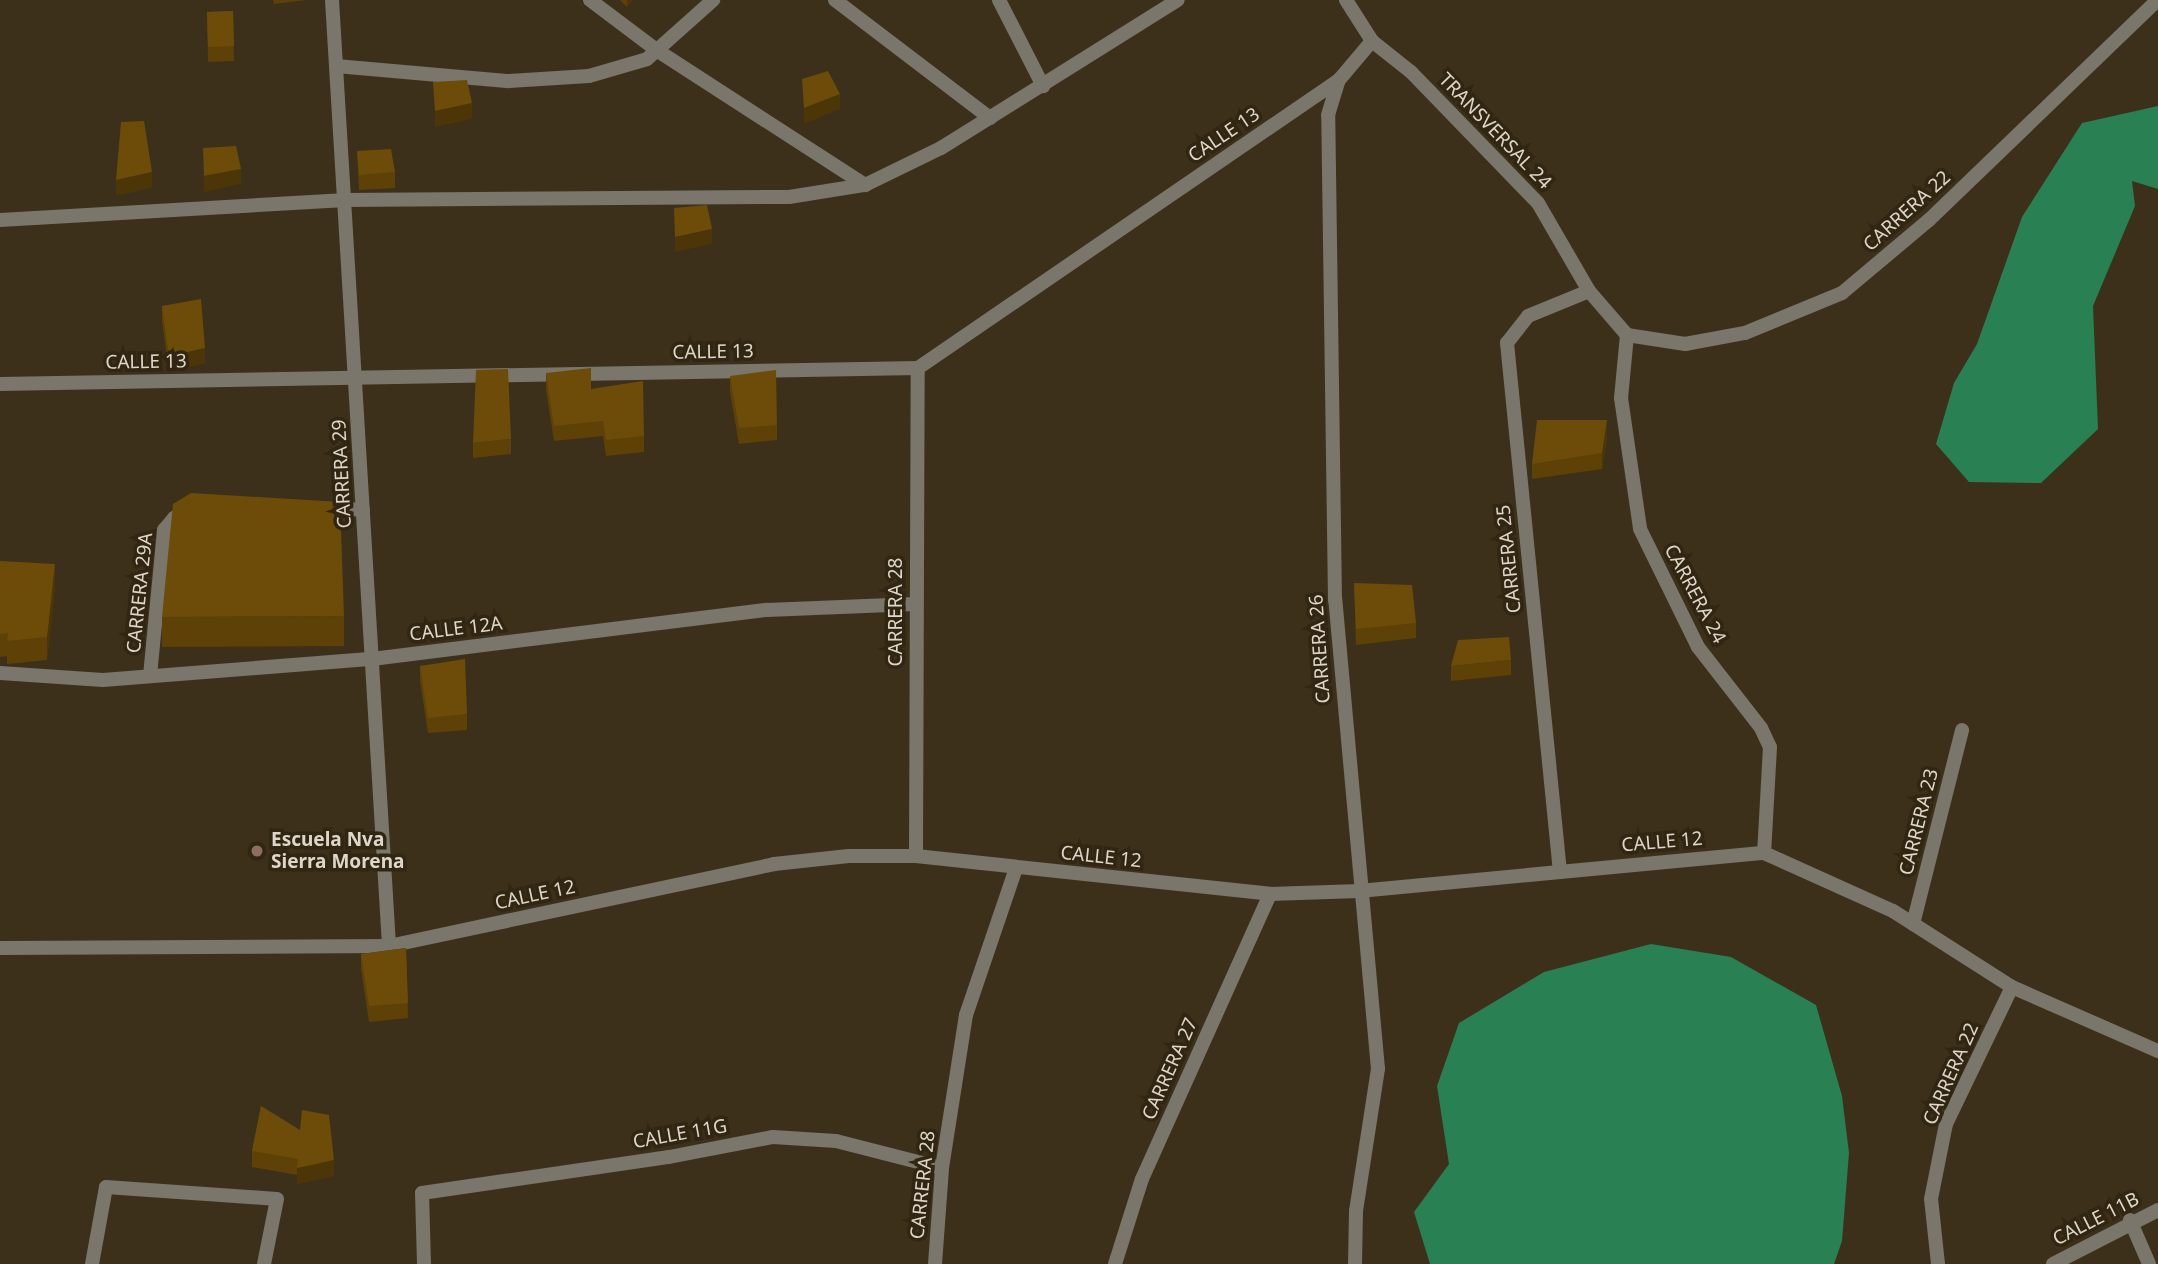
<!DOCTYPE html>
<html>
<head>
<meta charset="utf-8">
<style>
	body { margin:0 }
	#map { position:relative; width:2158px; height:1264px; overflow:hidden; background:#3c301b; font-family:"Noto Sans",sans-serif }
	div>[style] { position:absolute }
	.forest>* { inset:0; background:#298052 }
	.pedestrian>* { height:14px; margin:-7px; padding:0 7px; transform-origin:7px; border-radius:7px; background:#7a766b }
	.minor>* { height:14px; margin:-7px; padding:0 7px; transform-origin:7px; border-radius:7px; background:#7a766b }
	.tertiary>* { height:14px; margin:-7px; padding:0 7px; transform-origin:7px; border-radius:7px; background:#7a766b }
	.wall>* { inset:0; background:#5d4107 }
	.shaded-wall>* { inset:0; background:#4c3506 }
	.building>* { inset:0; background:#6c4c08 }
	.dots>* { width:19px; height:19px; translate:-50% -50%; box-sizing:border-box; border:4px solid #312611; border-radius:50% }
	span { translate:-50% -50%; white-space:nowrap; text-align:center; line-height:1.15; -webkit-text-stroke:7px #312611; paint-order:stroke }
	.street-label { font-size:19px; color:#ded6ca }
	.poi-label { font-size:19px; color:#ded6ca; font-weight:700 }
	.left { translate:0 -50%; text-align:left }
</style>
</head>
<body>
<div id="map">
	<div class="forest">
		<div style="clip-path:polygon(2158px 106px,2158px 189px,2132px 181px,2135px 206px,2093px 306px,2098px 429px,2041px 483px,1969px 482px,1936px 444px,1954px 383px,1977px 344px,2022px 217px,2082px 123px)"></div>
		<div style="clip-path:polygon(1651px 944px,1731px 957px,1816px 1005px,1842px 1096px,1849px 1153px,1842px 1241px,1834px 1264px,1430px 1264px,1414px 1212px,1449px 1164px,1437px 1086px,1459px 1023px,1544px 972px)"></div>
	</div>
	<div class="pedestrian">
		<div style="left:2130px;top:1220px;width:48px;rotate:66.6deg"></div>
	</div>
	<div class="minor">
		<div style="left:332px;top:0;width:948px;rotate:86.55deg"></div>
		<div style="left:590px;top:0;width:85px;rotate:36.9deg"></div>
		<div style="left:658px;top:51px;width:247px;rotate:32.9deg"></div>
		<div style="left:835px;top:0;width:195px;rotate:37.3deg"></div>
		<div style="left:999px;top:0;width:97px;rotate:62.9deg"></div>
		<div style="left:1346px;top:0;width:49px;rotate:57.6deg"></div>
		<div style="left:1372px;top:41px;width:50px;rotate:38.5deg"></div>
		<div style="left:1411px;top:72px;width:182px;rotate:45.9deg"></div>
		<div style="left:1538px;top:203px;width:102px;rotate:59.9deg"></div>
		<div style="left:1589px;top:291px;width:58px;rotate:49.2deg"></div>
		<div style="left:336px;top:66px;width:174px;rotate:5deg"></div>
		<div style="left:509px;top:81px;width:80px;rotate:-3.6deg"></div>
		<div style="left:589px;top:76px;width:60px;rotate:-16.3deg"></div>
		<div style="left:647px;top:59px;width:89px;rotate:-41.8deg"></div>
		<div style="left:0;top:220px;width:346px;rotate:-3.3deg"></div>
		<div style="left:345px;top:200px;width:444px;rotate:-0.4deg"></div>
		<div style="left:789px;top:197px;width:77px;rotate:-9deg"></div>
		<div style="left:865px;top:185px;width:85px;rotate:-26deg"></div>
		<div style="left:941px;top:148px;width:279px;rotate:-32deg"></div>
		<div style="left:1627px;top:335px;width:59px;rotate:8.8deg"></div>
		<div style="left:1685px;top:344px;width:61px;rotate:-10.4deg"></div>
		<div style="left:1745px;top:333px;width:105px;rotate:-22.4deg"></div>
		<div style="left:1842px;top:293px;width:114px;rotate:-40deg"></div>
		<div style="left:1929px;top:220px;width:318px;rotate:-43.9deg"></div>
		<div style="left:1627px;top:335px;width:63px;rotate:95.4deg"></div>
		<div style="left:1621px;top:398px;width:132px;rotate:81.7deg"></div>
		<div style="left:1640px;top:529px;width:131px;rotate:63.8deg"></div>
		<div style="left:1698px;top:647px;width:103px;rotate:52.1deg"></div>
		<div style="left:1761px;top:728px;width:21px;rotate:65deg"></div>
		<div style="left:1770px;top:747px;width:106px;rotate:93.2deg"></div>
		<div style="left:0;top:384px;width:918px;rotate:-1deg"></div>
		<div style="left:918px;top:368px;width:510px;rotate:-34.38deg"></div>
		<div style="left:324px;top:510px;width:39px;rotate:-1deg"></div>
		<div style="left:0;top:673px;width:103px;rotate:3.9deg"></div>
		<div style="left:103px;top:680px;width:270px;rotate:-4.5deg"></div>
		<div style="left:372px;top:659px;width:398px;rotate:-7.1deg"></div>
		<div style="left:767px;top:610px;width:148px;rotate:-2.3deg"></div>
		<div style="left:150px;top:676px;width:147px;rotate:-84.5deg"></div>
		<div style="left:164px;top:530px;width:16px;rotate:-50deg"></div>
		<div style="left:174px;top:518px;width:15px;rotate:-16deg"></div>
		<div style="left:916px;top:856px;width:488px;rotate:-89.8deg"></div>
		<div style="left:1560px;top:872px;width:532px;rotate:-95.72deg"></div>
		<div style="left:1507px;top:343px;width:34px;rotate:-52deg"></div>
		<div style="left:1528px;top:316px;width:66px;rotate:-22.3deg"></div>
		<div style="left:1913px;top:924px;width:200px;rotate:-75.8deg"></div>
		<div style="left:92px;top:1264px;width:78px;rotate:-79.7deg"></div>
		<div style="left:106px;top:1187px;width:171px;rotate:4deg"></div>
		<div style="left:277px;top:1199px;width:66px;rotate:101.3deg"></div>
		<div style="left:424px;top:1264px;width:71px;rotate:-91.6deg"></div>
		<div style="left:422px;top:1193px;width:250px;rotate:-8.3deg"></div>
		<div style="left:669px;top:1157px;width:106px;rotate:-10.9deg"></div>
		<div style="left:773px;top:1137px;width:63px;rotate:3.6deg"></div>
		<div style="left:836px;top:1141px;width:109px;rotate:14.3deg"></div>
		<div style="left:935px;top:1264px;width:96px;rotate:-85.8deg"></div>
		<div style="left:942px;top:1168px;width:155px;rotate:-81.1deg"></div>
		<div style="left:966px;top:1015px;width:155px;rotate:-71.2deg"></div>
		<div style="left:1115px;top:1264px;width:89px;rotate:-72.4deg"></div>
		<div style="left:1142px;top:1179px;width:312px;rotate:-65.8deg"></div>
		<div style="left:1355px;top:1264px;width:53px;rotate:-88.9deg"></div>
		<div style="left:1356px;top:1211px;width:144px;rotate:-81.2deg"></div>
		<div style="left:1378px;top:1069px;width:471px;rotate:-95.2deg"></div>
		<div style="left:1335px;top:600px;width:485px;rotate:-90.8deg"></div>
		<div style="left:1328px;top:115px;width:37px;rotate:-73deg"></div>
		<div style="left:1339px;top:80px;width:51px;rotate:-49.8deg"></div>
	</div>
	<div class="tertiary">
		<div style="left:0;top:948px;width:389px;rotate:-0.3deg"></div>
		<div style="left:389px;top:946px;width:394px;rotate:-12deg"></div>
		<div style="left:774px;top:864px;width:75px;rotate:-6.1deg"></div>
		<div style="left:849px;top:856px;width:67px"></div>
		<div style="left:916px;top:856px;width:356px;rotate:6.1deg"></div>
		<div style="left:1270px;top:894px;width:89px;rotate:-1.9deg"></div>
		<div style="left:1359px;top:891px;width:407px;rotate:-5.4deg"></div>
		<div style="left:1764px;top:853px;width:141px;rotate:24.2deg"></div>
		<div style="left:1893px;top:911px;width:141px;rotate:32.6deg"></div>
		<div style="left:2012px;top:987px;width:159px;rotate:23.7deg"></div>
		<div style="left:1938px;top:1264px;width:65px;rotate:-96.1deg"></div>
		<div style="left:1931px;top:1199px;width:76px;rotate:-78.7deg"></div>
		<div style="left:1946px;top:1124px;width:152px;rotate:-64.3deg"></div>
		<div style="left:2053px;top:1264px;width:118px;rotate:-27.2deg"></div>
	</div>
	<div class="wall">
		<div style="clip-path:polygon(273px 0,306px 0,274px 4px)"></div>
		<div style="clip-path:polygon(620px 0,633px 0,627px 7px)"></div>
		<div style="clip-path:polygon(233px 11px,234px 61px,208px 62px,207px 12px)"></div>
		<div style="clip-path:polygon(357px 151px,395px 172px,395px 188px,359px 190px)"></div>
		<div style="clip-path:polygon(162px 306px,205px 363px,169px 371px,162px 321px)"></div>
		<div style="clip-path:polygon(546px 373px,644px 436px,644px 452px,606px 456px,603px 436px,554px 441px,546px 389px)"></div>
		<div style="clip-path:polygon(730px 376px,777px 425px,777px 440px,739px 444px,730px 392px)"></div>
		<div style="clip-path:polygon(1607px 436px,1602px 469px,1532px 479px,1532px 464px)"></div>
		<div style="clip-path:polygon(511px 439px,511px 454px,473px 458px,473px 443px)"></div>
		<div style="clip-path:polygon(0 561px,55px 587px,47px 660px,7px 664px,7px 656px,0 657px)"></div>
		<div style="clip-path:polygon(1354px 583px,1416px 623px,1416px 638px,1356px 645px)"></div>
		<div style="clip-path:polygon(344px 616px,344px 646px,162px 647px,162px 617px)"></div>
		<div style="clip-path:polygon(1511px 660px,1511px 675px,1451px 681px,1451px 666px)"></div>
		<div style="clip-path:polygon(420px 666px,467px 714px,467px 730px,428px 733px,420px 681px)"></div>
		<div style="clip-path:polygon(406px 948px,408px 1018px,369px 1022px,361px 969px,361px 954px)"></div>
		<div style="clip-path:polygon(261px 1106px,334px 1176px,297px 1184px,297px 1175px,252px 1167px,252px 1151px)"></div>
	</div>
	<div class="shaded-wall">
		<div style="clip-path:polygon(627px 0,633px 0,627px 7px)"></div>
		<div style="clip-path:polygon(840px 94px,840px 109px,804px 124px,804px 108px)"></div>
		<div style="clip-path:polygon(472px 103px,472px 119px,435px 127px,435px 111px)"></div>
		<div style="clip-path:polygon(241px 169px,241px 184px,204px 192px,204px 176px)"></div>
		<div style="clip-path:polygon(152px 172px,152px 188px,116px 196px,116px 180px)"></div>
		<div style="clip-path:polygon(712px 229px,712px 244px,675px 252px,675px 237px)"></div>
		<div style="clip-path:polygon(205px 348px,205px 363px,169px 371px,169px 356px)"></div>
		<div style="clip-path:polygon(1607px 420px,1607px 436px,1602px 469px,1602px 453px)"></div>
		<div style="clip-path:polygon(55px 564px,55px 587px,47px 660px,47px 637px)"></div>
		<div style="clip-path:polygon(334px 1160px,334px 1176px,297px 1184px,297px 1168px)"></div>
	</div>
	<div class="building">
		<div style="clip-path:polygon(233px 11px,234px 46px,208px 47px,207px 12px)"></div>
		<div style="clip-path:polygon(828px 71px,840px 94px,804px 108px,802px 79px)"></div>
		<div style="clip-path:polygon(467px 80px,472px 103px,435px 111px,433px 82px)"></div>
		<div style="clip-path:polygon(144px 121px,152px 172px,116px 180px,121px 122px)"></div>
		<div style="clip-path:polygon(236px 146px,241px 169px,204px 176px,203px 148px)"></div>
		<div style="clip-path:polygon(391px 149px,395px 172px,359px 175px,357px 151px)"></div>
		<div style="clip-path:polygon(707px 205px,712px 229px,675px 237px,674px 208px)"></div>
		<div style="clip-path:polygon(201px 299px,205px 348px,169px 356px,162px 306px)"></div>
		<div style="clip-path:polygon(591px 368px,591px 389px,643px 381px,644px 436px,606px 440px,603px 421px,554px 426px,546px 373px)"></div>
		<div style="clip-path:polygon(508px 369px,511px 439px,473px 443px,476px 370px)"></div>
		<div style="clip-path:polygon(776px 370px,777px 425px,739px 428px,730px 376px)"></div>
		<div style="clip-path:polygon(1537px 420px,1607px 420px,1602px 453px,1532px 464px)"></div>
		<div style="clip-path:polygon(191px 493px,340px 502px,344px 616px,162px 617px,173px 504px)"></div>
		<div style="clip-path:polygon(0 561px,55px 564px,47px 637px,7px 641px,8px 633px,0 634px)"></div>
		<div style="clip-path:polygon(1354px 583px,1412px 585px,1416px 623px,1356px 629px)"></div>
		<div style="clip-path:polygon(1509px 637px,1511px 660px,1451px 666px,1458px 640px)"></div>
		<div style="clip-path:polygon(465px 659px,467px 714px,428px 718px,420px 666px)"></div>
		<div style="clip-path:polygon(406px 948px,408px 1003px,369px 1006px,361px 954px)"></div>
		<div style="clip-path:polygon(261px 1106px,300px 1130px,302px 1110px,329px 1115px,334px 1160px,297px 1168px,298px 1159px,252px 1151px)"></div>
	</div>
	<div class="dots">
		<div style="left:257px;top:851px;background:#8d6e63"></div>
	</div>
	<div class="street-label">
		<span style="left:1495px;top:131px;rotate:46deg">TRANSVERSAL 24</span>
		<span style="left:1224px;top:135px;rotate:-34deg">CALLE 13</span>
		<span style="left:1907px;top:211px;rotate:-42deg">CARRERA 22</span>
		<span style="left:713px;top:352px;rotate:-1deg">CALLE 13</span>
		<span style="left:146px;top:362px;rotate:-1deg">CALLE 13</span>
		<span style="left:342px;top:474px;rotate:-93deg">CARRERA 29</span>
		<span style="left:1509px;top:559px;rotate:-96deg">CARRERA 25</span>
		<span style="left:140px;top:593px;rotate:-84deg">CARRERA 29A</span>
		<span style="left:1695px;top:594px;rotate:62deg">CARRERA 24</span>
		<span style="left:896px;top:612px;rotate:-90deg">CARRERA 28</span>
		<span style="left:456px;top:629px;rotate:-7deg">CALLE 12A</span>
		<span style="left:1320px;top:649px;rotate:-94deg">CARRERA 26</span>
		<span style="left:1919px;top:822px;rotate:-76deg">CARRERA 23</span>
		<span style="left:1662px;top:842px;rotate:-5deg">CALLE 12</span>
		<span style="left:1101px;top:857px;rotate:6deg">CALLE 12</span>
		<span style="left:535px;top:895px;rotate:-12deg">CALLE 12</span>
		<span style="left:1170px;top:1069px;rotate:-66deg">CARRERA 27</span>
		<span style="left:1951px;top:1074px;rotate:-66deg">CARRERA 22</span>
		<span style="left:680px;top:1134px;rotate:-10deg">CALLE 11G</span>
		<span style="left:923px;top:1185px;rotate:-84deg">CARRERA 28</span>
		<span style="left:2096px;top:1219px;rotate:-27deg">CALLE 11B</span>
	</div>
	<div class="poi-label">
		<span class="left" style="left:271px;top:851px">Escuela Nva<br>Sierra Morena</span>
	</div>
</div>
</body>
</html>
